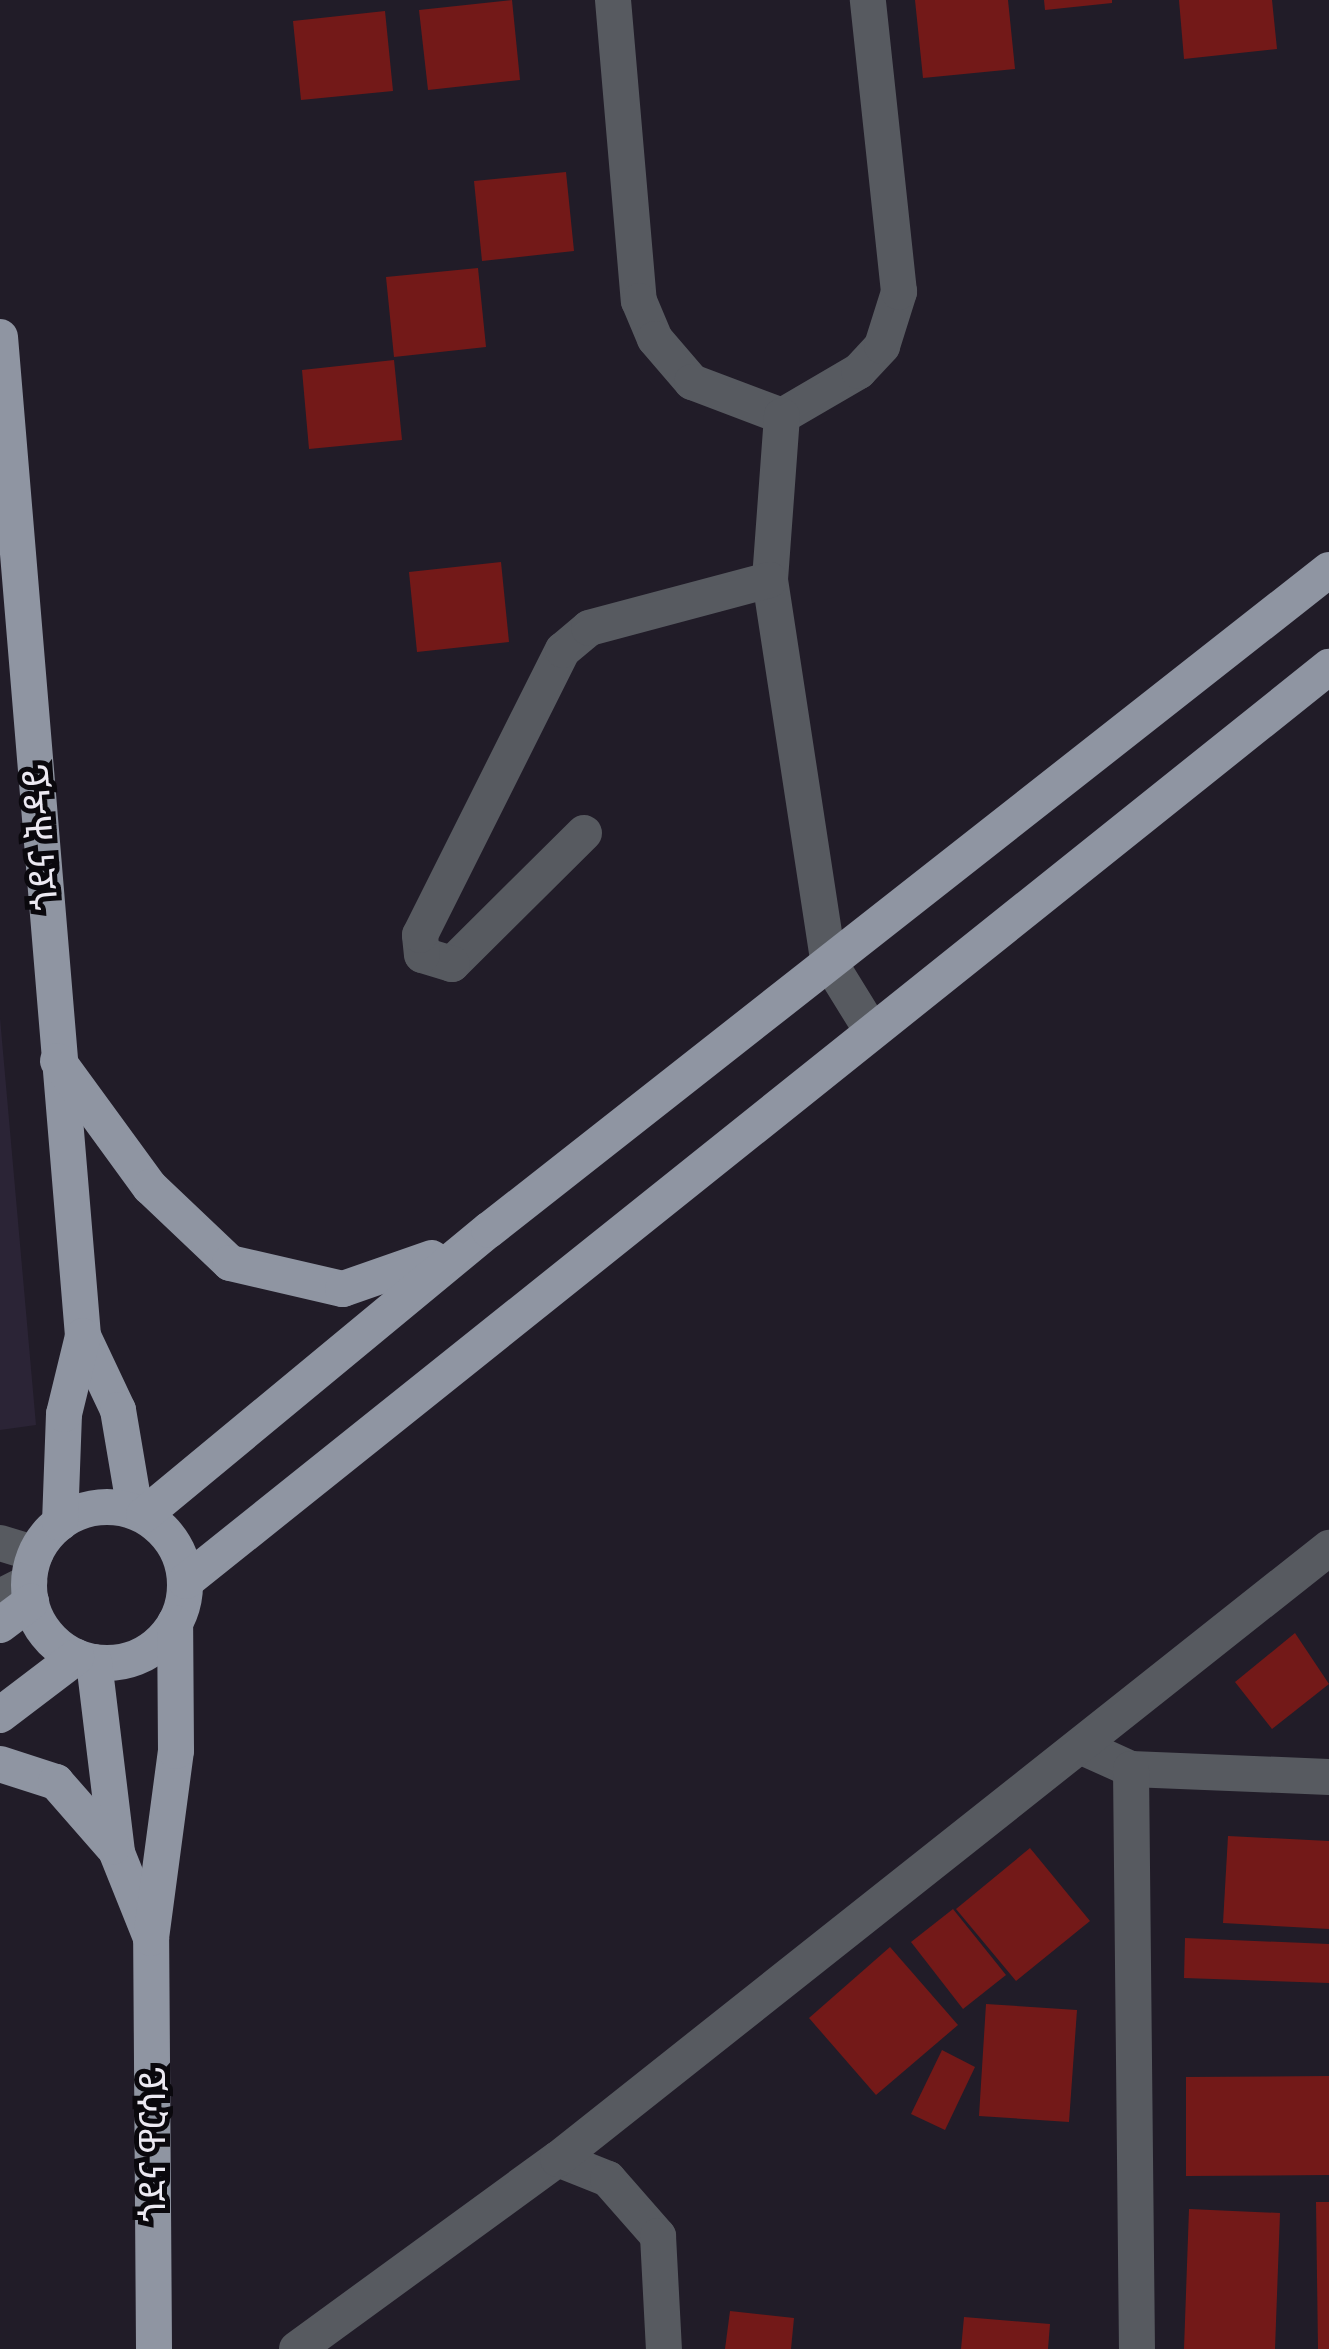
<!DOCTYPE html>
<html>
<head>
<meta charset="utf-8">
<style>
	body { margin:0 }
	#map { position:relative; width:1329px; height:2349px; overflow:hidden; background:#211c28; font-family:Cabin,"Noto Sans Ethiopic",sans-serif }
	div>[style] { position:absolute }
	.built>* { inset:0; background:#2b2436 }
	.building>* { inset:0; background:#731918 }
	.minor>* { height:36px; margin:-18px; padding:0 18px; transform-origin:18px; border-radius:18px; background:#575a60 }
	.major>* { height:36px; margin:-18px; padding:0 18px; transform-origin:18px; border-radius:18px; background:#8f95a2 }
	.major>.ring { margin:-18px; padding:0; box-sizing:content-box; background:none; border:36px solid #8f95a2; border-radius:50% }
	span { translate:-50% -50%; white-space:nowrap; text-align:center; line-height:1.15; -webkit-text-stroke:10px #0a080d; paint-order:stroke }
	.street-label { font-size:36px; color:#ece9f2 }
</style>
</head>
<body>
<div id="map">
	<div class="built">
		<div style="clip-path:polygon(0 1018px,36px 1425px,0 1430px)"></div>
	</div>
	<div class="building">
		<div style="clip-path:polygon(512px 0,520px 80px,428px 90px,419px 10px)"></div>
		<div style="clip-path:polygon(915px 0,1008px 0,1015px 69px,923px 78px)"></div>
		<div style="clip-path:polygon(1044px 0,1112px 0,1112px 3px,1045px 10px)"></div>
		<div style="clip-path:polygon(1179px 0,1272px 0,1277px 49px,1184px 59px)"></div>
		<div style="clip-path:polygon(385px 11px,393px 91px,301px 100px,293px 21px)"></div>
		<div style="clip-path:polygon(566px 172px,574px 251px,482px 261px,474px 181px)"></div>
		<div style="clip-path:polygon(478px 268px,486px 347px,394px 357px,386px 277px)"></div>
		<div style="clip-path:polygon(394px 360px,402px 440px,309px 449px,302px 370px)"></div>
		<div style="clip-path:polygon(501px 562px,509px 642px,417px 652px,409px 572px)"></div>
		<div style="clip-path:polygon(1295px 1633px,1329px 1684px,1272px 1729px,1235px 1682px)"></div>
		<div style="clip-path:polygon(1228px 1836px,1329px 1841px,1329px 1929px,1223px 1923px)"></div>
		<div style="clip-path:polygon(1030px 1848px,1090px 1921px,1016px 1981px,956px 1909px)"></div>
		<div style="clip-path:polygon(953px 1909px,1006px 1975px,963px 2009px,911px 1942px)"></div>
		<div style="clip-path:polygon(1185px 1938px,1329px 1944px,1329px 1983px,1184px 1978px)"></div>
		<div style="clip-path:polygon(890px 1947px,958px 2025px,876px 2095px,809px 2018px)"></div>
		<div style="clip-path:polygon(986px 2004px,1077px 2010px,1069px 2122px,979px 2116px)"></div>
		<div style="clip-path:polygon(942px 2050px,975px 2067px,945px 2130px,911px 2114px)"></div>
		<div style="clip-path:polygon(1329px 2076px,1329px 2175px,1186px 2176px,1186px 2077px)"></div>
		<div style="clip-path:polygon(1316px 2202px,1329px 2202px,1329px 2349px,1318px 2349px)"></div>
		<div style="clip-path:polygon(1189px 2209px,1280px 2213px,1275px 2349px,1184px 2349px)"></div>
		<div style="clip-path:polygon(730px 2311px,794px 2318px,791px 2349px,725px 2349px)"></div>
		<div style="clip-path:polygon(964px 2317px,1050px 2324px,1048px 2349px,961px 2349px)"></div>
	</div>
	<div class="minor">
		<div style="left:613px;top:0;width:302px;rotate:85.1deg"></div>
		<div style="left:639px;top:301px;width:41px;rotate:67.2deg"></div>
		<div style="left:655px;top:339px;width:57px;rotate:49.3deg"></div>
		<div style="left:692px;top:382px;width:96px;rotate:20.7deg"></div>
		<div style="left:782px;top:416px;width:89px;rotate:-30.3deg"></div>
		<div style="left:859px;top:371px;width:34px;rotate:-47deg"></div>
		<div style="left:882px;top:346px;width:57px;rotate:-72.5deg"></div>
		<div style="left:899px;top:292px;width:294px;rotate:-96.1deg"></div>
		<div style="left:782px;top:416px;width:164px;rotate:94.2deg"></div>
		<div style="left:770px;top:580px;width:384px;rotate:81.3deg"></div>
		<div style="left:828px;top:960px;width:80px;rotate:58.3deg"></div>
		<div style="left:584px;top:833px;width:186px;rotate:135.2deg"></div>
		<div style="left:452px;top:964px;width:31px;rotate:-163deg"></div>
		<div style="left:422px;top:955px;width:20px;rotate:-96deg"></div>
		<div style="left:420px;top:935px;width:319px;rotate:-63.4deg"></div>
		<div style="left:563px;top:650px;width:34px;rotate:-40deg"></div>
		<div style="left:589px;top:628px;width:187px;rotate:-14.9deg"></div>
		<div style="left:0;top:1543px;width:37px;rotate:17deg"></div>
		<div style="left:0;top:1597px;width:33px;rotate:-27deg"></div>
		<div style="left:1080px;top:1746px;width:56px;rotate:24.3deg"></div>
		<div style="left:1131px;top:1769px;width:198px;rotate:2.3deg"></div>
		<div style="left:1131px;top:1769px;width:580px;rotate:89.41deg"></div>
		<div style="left:558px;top:2159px;width:54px;rotate:21.8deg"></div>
		<div style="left:608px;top:2179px;width:76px;rotate:48.7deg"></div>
		<div style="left:658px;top:2236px;width:113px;rotate:87deg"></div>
		<div style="left:297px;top:2349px;width:323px;rotate:-36.1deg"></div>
		<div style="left:558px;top:2159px;width:984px;rotate:-38.4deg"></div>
	</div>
	<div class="major">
		<div style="left:0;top:337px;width:1002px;rotate:85.25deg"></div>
		<div style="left:83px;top:1336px;width:82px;rotate:64.7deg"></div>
		<div style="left:118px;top:1410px;width:102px;rotate:80.4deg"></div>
		<div style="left:58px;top:1061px;width:156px;rotate:53.9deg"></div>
		<div style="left:150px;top:1187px;width:110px;rotate:43.5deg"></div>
		<div style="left:230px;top:1263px;width:116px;rotate:13deg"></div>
		<div style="left:343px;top:1289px;width:94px;rotate:-19.2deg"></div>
		<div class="ring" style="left:29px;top:1507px;width:120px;height:120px"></div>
		<div style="left:144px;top:1515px;width:447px;rotate:-39.6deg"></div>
		<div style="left:489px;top:1230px;width:1068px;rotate:-38.16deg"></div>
		<div style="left:60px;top:1523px;width:109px;rotate:-87.9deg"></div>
		<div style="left:64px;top:1414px;width:80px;rotate:-76.3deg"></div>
		<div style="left:186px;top:1581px;width:1464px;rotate:-38.65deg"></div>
		<div style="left:0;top:1625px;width:39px;rotate:-37deg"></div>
		<div style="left:94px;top:1662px;width:192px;rotate:83.1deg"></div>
		<div style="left:117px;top:1853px;width:92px;rotate:68.2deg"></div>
		<div style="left:0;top:1715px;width:96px;rotate:-37.3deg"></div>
		<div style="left:0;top:1764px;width:59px;rotate:17.8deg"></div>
		<div style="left:56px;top:1782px;width:86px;rotate:48.8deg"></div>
		<div style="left:154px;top:2349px;width:411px;rotate:-90.4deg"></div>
		<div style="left:151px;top:1938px;width:189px;rotate:-82.4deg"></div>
		<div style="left:176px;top:1751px;width:128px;rotate:-90.4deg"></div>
	</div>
	<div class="street-label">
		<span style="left:40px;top:837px;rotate:-94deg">ጎደና ሕዳይ</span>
		<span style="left:153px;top:2144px;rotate:-90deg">ጎደና ዋርሳይ</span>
	</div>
</div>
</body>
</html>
